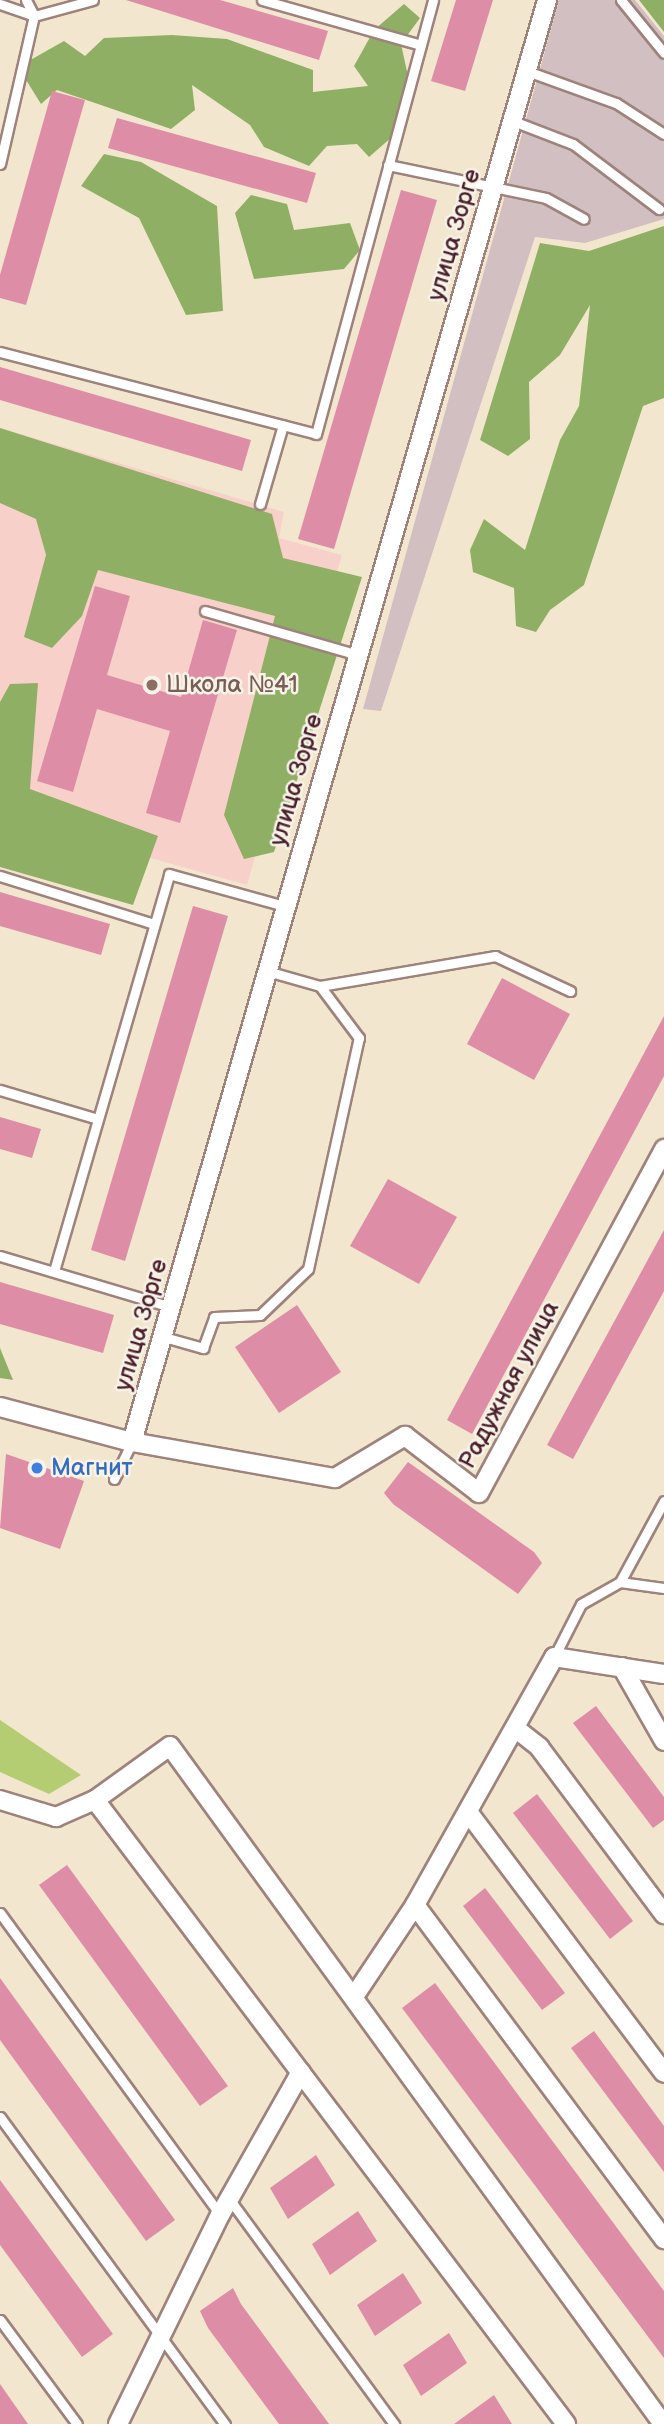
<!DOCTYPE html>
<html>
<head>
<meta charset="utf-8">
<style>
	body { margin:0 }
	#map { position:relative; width:664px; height:2424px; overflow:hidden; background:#f3e6ce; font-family:"Balsamiq Sans",sans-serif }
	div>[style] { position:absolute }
	.built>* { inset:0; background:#f7d1c9 }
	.industrial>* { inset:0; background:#d2bfc1 }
	.green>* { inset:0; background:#b4cd72 }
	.forest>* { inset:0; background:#8fb064 }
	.building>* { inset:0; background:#de8da7 }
	.roads { filter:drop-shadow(2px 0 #9e827c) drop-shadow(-2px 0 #9e827c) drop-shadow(0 2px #9e827c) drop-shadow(0 -2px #9e827c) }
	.service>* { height:9px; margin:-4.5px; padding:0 4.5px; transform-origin:4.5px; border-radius:4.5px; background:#fff }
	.minor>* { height:18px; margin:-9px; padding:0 9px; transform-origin:9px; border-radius:9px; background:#fff }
	.dots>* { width:19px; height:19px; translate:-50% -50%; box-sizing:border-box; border:4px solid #f7f3e8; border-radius:50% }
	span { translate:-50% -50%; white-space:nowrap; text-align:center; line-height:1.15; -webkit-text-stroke:5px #f7f3e8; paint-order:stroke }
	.street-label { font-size:24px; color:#4a1f2b }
	.education-label { font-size:24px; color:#785e54 }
	.left { translate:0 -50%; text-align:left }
	.shop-label { font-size:24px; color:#366cbe }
</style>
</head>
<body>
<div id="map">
	<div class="built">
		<div style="clip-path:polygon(0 428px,284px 512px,279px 538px,342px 555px,247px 885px,0 816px)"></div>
	</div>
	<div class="industrial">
		<div style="clip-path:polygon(559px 0,635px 0,664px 36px,664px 219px,585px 243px,535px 237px,381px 711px,363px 709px)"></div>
	</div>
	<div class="green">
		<div style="clip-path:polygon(0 1720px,81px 1775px,49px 1794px,0 1772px)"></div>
	</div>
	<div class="forest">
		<div style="clip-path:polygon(639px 0,664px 0,664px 32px)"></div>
		<div style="clip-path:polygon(404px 4px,420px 18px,401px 44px,408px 76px,392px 137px,369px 157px,357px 144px,327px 146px,309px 166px,264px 147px,250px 125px,192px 85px,195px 110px,171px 129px,57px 90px,41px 104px,18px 67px,64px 41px,85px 56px,104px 38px,172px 35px,227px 39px,313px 70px,313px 92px,368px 86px,354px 66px,374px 30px)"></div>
		<div style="clip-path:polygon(104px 154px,141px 162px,217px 206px,223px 311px,186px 315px,139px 218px,81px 186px)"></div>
		<div style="clip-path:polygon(251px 195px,287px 204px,294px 230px,350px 223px,360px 250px,344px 269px,254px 279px,235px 213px)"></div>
		<div style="clip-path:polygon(664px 226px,664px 398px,643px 406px,584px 585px,550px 610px,536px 632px,516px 626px,514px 588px,473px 572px,470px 550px,484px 519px,525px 550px,560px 440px,579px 406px,590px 305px,560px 355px,529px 382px,530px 439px,508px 456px,480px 440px,540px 243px,589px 251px)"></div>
		<div style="clip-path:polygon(0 428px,272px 514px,283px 558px,362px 577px,274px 852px,244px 859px,224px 815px,275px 616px,98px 570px,82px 616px,52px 648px,24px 637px,46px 555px,36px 519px,0 503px)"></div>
		<div style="clip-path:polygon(38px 683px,30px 789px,158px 836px,133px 905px,0 867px,0 702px,10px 684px)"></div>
		<div style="clip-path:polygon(0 1348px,13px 1380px,0 1378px)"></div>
	</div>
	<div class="building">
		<div style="clip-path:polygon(126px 0,220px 0,328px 31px,319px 60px)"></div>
		<div style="clip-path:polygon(456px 0,493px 0,465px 91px,431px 81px)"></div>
		<div style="clip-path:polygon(52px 91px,85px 100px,26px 305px,0 298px,0 275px)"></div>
		<div style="clip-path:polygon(117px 118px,316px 173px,307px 203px,108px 148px)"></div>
		<div style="clip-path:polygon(401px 190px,437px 200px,334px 549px,298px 539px)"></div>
		<div style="clip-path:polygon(0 367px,251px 440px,242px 471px,0 400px)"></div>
		<div style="clip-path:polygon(95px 586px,130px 596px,107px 675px,181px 697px,203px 620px,237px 630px,180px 823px,146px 813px,170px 731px,97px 709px,73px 792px,37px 781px)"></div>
		<div style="clip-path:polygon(0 892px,110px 924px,101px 955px,0 926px)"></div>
		<div style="clip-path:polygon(193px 906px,228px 916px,125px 1261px,91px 1250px)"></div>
		<div style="clip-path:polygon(502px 978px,570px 1014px,534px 1080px,467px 1044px)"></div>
		<div style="clip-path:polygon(664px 1016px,664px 1076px,472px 1434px,447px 1420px)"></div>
		<div style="clip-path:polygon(0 1117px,41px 1129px,32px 1158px,0 1149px)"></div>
		<div style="clip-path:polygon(388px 1179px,457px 1217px,419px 1284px,350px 1246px)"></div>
		<div style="clip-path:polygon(664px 1230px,664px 1291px,573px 1459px,547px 1445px)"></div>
		<div style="clip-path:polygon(0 1282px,114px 1315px,103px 1353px,0 1324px)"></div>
		<div style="clip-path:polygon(297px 1305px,341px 1372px,279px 1413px,235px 1347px)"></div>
		<div style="clip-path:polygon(6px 1454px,84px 1481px,60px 1549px,0 1528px)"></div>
		<div style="clip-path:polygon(408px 1462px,534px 1552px,542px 1563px,518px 1594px,393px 1504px,384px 1493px)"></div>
		<div style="clip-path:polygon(596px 1706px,664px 1797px,664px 1820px,653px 1828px,573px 1723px)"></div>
		<div style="clip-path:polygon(537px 1794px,633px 1921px,610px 1939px,513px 1813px)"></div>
		<div style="clip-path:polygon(67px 1865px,228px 2086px,200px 2106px,39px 1885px)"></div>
		<div style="clip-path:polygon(485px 1888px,565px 1993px,542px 2010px,463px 1906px)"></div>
		<div style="clip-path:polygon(0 1978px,175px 2220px,146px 2241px,0 2040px)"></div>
		<div style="clip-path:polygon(435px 1983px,664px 2291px,664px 2358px,402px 2008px)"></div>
		<div style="clip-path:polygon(594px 2031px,664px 2126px,664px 2172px,571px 2048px)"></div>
		<div style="clip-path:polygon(316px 2155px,335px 2185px,288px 2219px,270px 2188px)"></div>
		<div style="clip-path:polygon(0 2180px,113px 2334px,82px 2357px,0 2245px)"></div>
		<div style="clip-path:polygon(358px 2211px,377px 2241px,330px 2275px,312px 2244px)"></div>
		<div style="clip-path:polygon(403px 2273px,422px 2303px,375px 2336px,357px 2305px)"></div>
		<div style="clip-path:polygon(233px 2288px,241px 2304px,329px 2424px,279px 2424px,208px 2328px,200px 2311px)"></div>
		<div style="clip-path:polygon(449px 2333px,467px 2363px,421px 2396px,403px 2365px)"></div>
		<div style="clip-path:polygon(0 2384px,28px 2424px,0 2424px)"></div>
		<div style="clip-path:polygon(494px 2395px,512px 2424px,454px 2424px)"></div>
	</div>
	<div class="roads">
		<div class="service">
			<div style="left:26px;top:0;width:18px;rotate:63deg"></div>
			<div style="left:262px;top:0;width:165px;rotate:15.8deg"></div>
			<div style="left:621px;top:0;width:68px;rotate:50.9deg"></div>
			<div style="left:0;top:4px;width:36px;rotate:19deg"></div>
			<div style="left:527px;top:71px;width:95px;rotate:19.8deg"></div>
			<div style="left:616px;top:103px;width:57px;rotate:32.9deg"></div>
			<div style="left:513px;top:121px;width:64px;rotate:21deg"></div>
			<div style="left:573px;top:144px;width:108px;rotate:37.1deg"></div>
			<div style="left:0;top:164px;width:152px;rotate:-77.1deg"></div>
			<div style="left:34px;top:16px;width:61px;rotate:-15.2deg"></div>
			<div style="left:388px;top:165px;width:161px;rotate:11.8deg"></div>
			<div style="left:546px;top:198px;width:43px;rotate:28.9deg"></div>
			<div style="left:0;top:352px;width:326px;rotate:14.5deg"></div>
			<div style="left:316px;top:434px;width:449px;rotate:-74.9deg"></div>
			<div style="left:260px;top:504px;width:82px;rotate:-73.8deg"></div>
			<div style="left:205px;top:611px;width:159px;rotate:16deg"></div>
			<div style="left:0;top:876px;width:161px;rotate:17.3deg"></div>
			<div style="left:267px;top:971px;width:55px;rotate:15.8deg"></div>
			<div style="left:320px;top:986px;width:178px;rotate:-9.7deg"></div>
			<div style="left:495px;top:956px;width:83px;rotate:25deg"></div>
			<div style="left:0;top:1090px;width:102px;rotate:16.5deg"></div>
			<div style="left:0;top:1256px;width:178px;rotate:16.6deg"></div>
			<div style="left:54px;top:1271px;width:413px;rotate:-73.8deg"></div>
			<div style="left:169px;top:874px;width:119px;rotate:15.5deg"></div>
			<div style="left:164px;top:1337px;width:41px;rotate:15.8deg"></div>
			<div style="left:203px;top:1348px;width:33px;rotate:-70deg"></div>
			<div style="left:214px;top:1317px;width:46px;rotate:-2.5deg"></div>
			<div style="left:260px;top:1315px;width:66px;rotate:-43.8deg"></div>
			<div style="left:308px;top:1269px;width:237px;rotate:-77.6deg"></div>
			<div style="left:359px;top:1038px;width:65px;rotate:-126.9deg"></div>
			<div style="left:114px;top:1479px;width:41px;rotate:-64.1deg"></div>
			<div style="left:620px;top:1582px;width:44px;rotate:7.8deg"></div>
			<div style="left:554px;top:1657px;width:59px;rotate:-63deg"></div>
			<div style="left:581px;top:1604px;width:45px;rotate:-29.4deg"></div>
			<div style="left:620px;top:1582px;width:92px;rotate:-61.5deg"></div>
			<div style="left:0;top:1913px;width:374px;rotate:53.9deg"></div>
			<div style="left:0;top:2117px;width:381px;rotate:53.8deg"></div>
			<div style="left:230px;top:2200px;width:278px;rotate:53.8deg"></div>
			<div style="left:0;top:2320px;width:129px;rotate:53.5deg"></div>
		</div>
		<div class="minor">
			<div style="left:0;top:1407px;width:137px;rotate:14.9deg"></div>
			<div style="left:132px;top:1442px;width:206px;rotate:10.1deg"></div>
			<div style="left:335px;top:1478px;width:82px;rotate:-31deg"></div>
			<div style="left:405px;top:1436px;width:93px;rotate:37.6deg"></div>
			<div style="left:479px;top:1493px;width:391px;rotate:-61.7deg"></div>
			<div style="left:132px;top:1442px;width:1501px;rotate:-73.94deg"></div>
			<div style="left:622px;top:1667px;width:85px;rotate:60.4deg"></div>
			<div style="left:515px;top:1728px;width:31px;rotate:38deg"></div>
			<div style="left:539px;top:1747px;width:209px;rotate:53.2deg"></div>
			<div style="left:0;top:1800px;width:59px;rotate:16.9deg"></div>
			<div style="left:56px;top:1817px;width:43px;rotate:-23.6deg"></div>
			<div style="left:95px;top:1800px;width:92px;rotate:-35.8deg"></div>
			<div style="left:170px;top:1746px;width:838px;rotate:53.98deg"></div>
			<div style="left:95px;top:1800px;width:782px;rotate:52.95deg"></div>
			<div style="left:468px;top:1812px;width:326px;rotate:53.1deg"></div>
			<div style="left:415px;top:1905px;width:417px;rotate:53.3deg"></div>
			<div style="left:355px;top:1995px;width:108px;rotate:-56.3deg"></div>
			<div style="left:415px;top:1905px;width:284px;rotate:-60.7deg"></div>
			<div style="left:554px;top:1657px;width:111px;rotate:8.8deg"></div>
			<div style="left:118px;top:2424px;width:233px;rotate:-64deg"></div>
			<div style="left:220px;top:2215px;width:164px;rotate:-60.5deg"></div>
		</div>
	</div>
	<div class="dots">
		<div style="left:152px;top:685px;background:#8d6e63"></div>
		<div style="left:37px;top:1468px;background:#3f7fe0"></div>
	</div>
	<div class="street-label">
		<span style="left:454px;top:235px;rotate:-74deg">улица Зорге</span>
		<span style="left:296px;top:780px;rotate:-74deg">улица Зорге</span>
		<span style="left:141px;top:1325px;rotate:-74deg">улица Зорге</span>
		<span style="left:509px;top:1385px;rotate:-62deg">Радужная улица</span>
	</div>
	<div class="education-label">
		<span class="left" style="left:166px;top:685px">Школа №41</span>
	</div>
	<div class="shop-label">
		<span class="left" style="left:51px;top:1468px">Магнит</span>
	</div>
</div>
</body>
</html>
